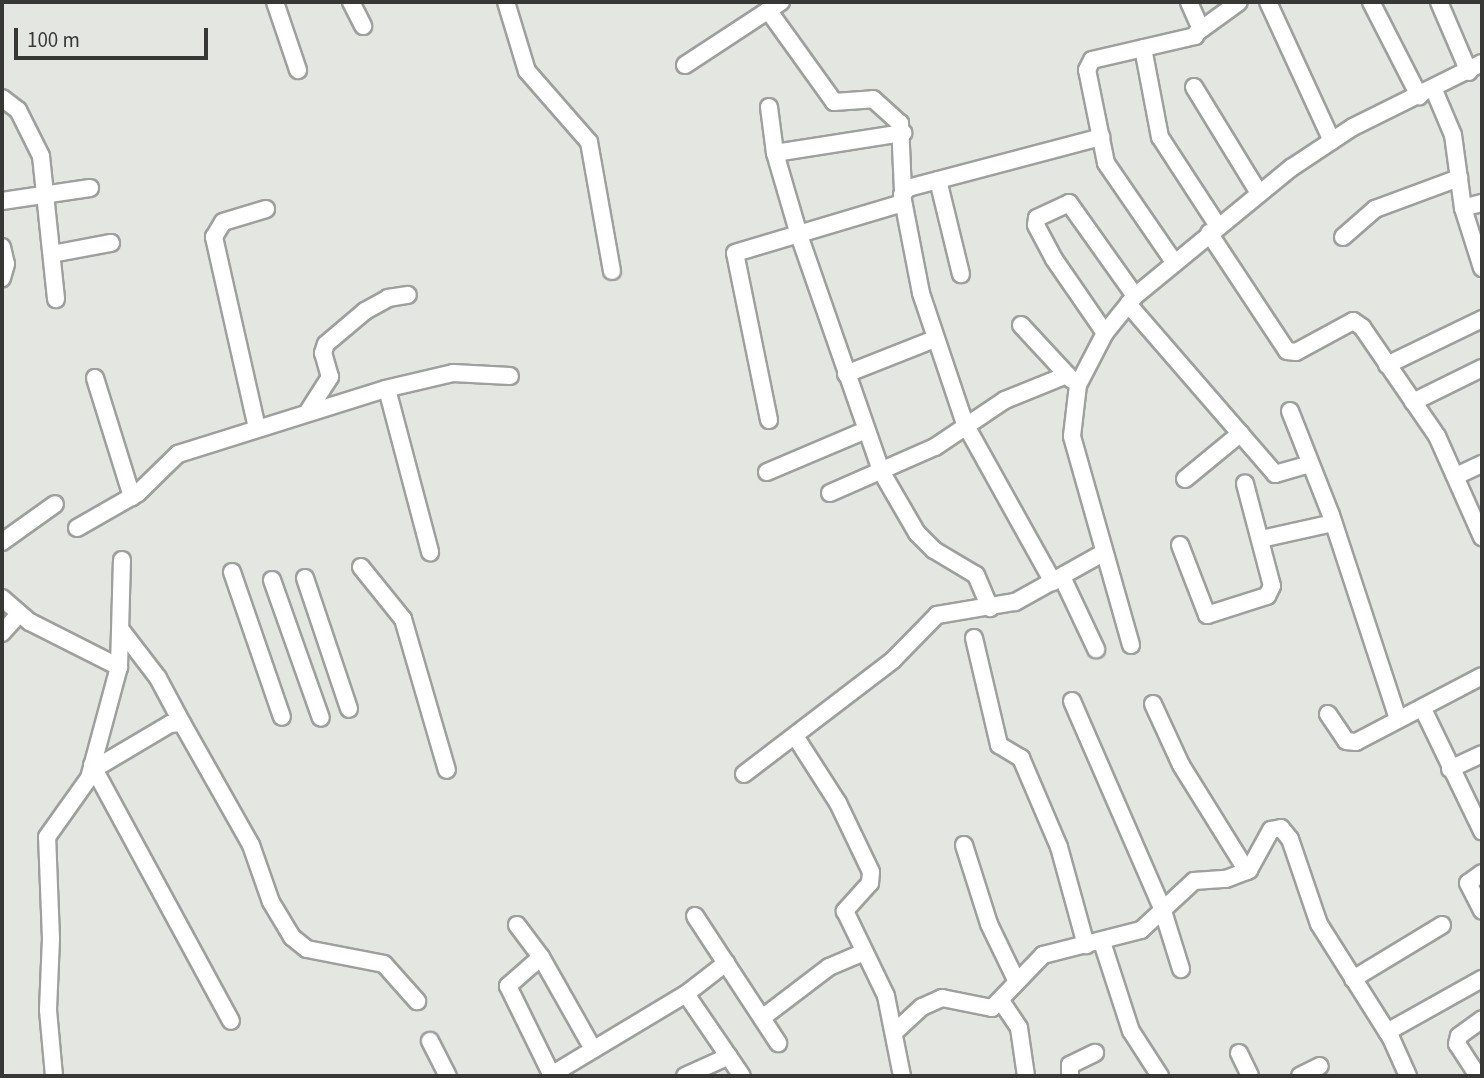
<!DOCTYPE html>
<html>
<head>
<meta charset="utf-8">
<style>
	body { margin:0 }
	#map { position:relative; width:1484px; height:1078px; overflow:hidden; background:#e4e6e2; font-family:"Source Sans 3",sans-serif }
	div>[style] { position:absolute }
	.roads { filter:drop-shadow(2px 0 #9ea09d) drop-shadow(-2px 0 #9ea09d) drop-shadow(0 2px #9ea09d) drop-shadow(0 -2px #9ea09d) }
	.minor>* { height:16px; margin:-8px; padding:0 8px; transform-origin:8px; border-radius:8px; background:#fff }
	span { translate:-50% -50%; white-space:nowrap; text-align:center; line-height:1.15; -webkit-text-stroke:7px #e4e6e2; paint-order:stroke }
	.frame { position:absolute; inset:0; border:4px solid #373836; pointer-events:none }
	.scale { position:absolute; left:14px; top:28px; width:194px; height:32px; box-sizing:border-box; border:4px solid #373836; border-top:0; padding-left:9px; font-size:21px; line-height:24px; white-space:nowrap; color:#373836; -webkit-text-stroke:5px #e4e6e2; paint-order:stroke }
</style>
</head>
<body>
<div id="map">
	<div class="roads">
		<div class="minor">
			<div style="left:275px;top:2px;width:72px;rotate:71.3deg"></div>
			<div style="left:351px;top:2px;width:27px;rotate:63deg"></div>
			<div style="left:506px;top:2px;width:72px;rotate:73.1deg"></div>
			<div style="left:527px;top:71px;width:94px;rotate:48.9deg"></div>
			<div style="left:589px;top:142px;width:131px;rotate:79.9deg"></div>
			<div style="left:1268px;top:2px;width:153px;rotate:65.3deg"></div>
			<div style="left:1371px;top:2px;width:106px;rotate:62.9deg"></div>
			<div style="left:1439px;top:2px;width:76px;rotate:66.8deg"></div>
			<div style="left:768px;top:10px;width:113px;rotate:54.3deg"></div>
			<div style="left:834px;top:102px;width:39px;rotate:-4deg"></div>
			<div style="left:873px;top:99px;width:36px;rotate:42deg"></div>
			<div style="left:900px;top:123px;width:69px;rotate:87.5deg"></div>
			<div style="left:1199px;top:31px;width:49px;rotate:-35.9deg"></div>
			<div style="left:1143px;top:48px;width:91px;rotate:79.2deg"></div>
			<div style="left:1160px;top:137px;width:106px;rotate:56.9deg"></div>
			<div style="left:685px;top:65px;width:115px;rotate:-33.3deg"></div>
			<div style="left:1194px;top:87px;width:124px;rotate:58.5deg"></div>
			<div style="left:1434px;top:90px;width:49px;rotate:67.1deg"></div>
			<div style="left:1453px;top:135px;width:74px;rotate:82.2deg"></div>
			<div style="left:1463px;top:208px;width:63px;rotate:72.4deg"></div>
			<div style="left:2px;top:98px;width:20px;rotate:37deg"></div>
			<div style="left:18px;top:110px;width:51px;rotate:63.4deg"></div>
			<div style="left:41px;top:156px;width:144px;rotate:84deg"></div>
			<div style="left:769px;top:107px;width:46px;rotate:82.6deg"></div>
			<div style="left:775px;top:153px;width:85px;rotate:73.7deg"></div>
			<div style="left:799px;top:235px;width:250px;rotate:70.8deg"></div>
			<div style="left:881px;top:471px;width:72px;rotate:59.9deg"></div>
			<div style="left:917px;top:533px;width:24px;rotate:45deg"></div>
			<div style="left:934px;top:550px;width:49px;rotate:30.8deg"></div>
			<div style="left:976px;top:575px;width:36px;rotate:67deg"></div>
			<div style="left:775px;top:153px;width:130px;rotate:-8.9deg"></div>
			<div style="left:938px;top:180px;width:97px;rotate:76.3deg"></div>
			<div style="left:2px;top:201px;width:89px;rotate:-8.4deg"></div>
			<div style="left:1463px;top:208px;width:20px;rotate:-15deg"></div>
			<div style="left:1209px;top:233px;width:141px;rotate:56.5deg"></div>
			<div style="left:1287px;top:351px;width:9px;rotate:6deg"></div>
			<div style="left:1296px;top:352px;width:65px;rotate:-28.5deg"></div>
			<div style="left:1353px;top:321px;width:11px;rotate:34deg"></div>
			<div style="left:1362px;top:327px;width:132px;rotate:55.5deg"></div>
			<div style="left:1437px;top:436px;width:111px;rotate:66deg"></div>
			<div style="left:1343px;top:237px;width:43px;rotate:-41.2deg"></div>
			<div style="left:1375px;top:209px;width:90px;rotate:-20.3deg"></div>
			<div style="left:2px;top:247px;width:17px;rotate:77deg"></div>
			<div style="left:6px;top:264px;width:15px;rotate:106deg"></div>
			<div style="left:52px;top:254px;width:60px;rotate:-10.6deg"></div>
			<div style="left:1174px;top:262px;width:120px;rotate:-124.5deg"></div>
			<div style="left:1106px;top:163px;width:95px;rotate:-101.5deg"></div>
			<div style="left:1087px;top:70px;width:11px;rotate:-63deg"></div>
			<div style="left:1092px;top:60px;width:106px;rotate:-13.1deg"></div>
			<div style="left:1195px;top:36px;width:10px;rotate:-61deg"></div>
			<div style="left:1200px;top:27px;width:27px;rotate:-114deg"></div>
			<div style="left:1128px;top:304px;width:225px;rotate:49.1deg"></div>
			<div style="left:1275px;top:474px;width:36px;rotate:-16deg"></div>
			<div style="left:1021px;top:325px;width:75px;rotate:47.2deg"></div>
			<div style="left:1105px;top:333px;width:90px;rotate:-124.6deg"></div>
			<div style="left:1054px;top:259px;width:38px;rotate:-118deg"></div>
			<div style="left:1036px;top:225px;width:7px;rotate:-82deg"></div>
			<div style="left:1037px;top:218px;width:35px;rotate:-25deg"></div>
			<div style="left:1069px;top:203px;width:114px;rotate:54.6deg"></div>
			<div style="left:1387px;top:365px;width:106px;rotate:-25.8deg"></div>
			<div style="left:846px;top:374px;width:96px;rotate:-21.5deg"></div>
			<div style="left:95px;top:378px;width:125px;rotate:72.7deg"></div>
			<div style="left:387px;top:389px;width:169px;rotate:75.2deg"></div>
			<div style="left:1413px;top:402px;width:77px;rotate:-26.2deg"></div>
			<div style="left:1290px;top:411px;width:112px;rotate:68.5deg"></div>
			<div style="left:1331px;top:515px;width:215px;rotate:71.8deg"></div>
			<div style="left:307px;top:413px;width:43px;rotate:-57.4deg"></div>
			<div style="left:330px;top:377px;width:25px;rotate:-106deg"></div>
			<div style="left:323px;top:353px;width:9px;rotate:-72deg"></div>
			<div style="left:326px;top:344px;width:51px;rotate:-40.2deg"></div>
			<div style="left:365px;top:311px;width:26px;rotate:-29deg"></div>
			<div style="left:388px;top:298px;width:20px;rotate:-9deg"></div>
			<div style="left:769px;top:420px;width:170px;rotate:-101.5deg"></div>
			<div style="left:735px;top:253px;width:175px;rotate:-16.6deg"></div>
			<div style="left:257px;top:428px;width:196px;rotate:-102.7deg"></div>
			<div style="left:214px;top:237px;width:17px;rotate:-59deg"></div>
			<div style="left:223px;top:222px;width:45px;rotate:-16.8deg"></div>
			<div style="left:767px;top:472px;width:108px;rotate:-23deg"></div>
			<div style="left:1456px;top:476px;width:29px;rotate:-25deg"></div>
			<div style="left:1185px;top:479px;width:72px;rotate:-39.4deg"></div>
			<div style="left:830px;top:493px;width:115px;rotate:-23.7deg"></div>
			<div style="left:935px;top:447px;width:84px;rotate:-33.9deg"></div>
			<div style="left:1005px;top:400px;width:67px;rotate:-22deg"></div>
			<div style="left:77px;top:528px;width:70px;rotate:-29.8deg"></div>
			<div style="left:138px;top:493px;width:56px;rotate:-44.3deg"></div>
			<div style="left:178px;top:454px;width:217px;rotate:-17.4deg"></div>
			<div style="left:385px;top:389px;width:70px;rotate:-13.2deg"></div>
			<div style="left:453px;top:373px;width:57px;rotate:3deg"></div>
			<div style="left:1261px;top:539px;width:74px;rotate:-12.5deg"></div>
			<div style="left:2px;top:542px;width:65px;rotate:-35.6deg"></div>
			<div style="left:1180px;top:545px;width:75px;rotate:68.9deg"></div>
			<div style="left:1207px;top:615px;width:63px;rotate:-17.6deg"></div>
			<div style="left:1267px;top:596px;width:11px;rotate:-63deg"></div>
			<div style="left:1272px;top:586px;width:106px;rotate:-104.8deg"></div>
			<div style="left:361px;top:567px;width:67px;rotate:51.1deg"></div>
			<div style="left:403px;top:619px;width:157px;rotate:73.8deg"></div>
			<div style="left:232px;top:572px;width:153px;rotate:71deg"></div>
			<div style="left:1062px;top:577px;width:80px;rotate:64.7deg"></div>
			<div style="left:305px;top:578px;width:138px;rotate:71.4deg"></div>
			<div style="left:272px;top:580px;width:146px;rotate:70.5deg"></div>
			<div style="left:1053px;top:582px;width:181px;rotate:-119.1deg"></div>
			<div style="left:965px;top:424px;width:138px;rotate:-108.6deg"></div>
			<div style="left:921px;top:293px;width:100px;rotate:-101deg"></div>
			<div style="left:902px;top:195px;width:9px;rotate:-49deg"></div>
			<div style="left:908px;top:188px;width:200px;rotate:-14.8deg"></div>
			<div style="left:2px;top:598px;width:37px;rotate:41deg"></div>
			<div style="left:30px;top:622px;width:100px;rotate:26.8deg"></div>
			<div style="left:122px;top:631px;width:59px;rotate:52.5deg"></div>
			<div style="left:158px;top:678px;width:51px;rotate:61.9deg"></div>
			<div style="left:2px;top:633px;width:25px;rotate:-48deg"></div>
			<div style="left:974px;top:638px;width:110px;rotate:76.8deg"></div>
			<div style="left:999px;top:745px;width:26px;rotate:31deg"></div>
			<div style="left:1021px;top:758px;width:97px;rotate:66.9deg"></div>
			<div style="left:1059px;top:847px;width:102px;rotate:74.6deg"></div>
			<div style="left:1131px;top:645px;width:217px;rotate:-105.8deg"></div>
			<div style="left:1072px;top:436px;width:51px;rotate:-83.3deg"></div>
			<div style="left:1078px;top:385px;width:59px;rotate:-62.6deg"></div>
			<div style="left:1105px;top:333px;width:48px;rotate:-51deg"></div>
			<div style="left:1135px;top:296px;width:202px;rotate:-39.4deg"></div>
			<div style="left:1291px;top:168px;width:74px;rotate:-33.5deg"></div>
			<div style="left:1353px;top:127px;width:144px;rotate:-26.4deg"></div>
			<div style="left:1072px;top:701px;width:226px;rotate:66.5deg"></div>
			<div style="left:1162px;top:908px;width:64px;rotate:72.7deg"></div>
			<div style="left:1153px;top:704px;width:67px;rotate:65.3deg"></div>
			<div style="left:1181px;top:765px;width:125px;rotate:58.1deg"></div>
			<div style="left:1423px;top:709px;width:136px;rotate:64.2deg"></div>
			<div style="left:1328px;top:714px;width:32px;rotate:56deg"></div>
			<div style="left:1346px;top:741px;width:10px;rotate:6deg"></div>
			<div style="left:1356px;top:742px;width:142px;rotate:-27.6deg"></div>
			<div style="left:795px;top:736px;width:80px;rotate:57.3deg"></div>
			<div style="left:838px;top:803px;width:76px;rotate:64.4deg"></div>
			<div style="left:871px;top:872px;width:11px;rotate:95deg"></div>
			<div style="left:870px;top:883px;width:38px;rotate:132deg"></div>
			<div style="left:845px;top:911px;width:94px;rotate:64.2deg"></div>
			<div style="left:886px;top:996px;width:82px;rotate:78.7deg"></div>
			<div style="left:92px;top:765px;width:291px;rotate:61.5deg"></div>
			<div style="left:94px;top:769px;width:88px;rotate:-30.6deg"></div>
			<div style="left:170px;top:724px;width:12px;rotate:-5deg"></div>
			<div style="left:182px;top:723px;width:140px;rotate:60.5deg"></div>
			<div style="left:251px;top:845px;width:60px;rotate:70.7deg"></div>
			<div style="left:271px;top:902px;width:41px;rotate:59deg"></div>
			<div style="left:292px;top:937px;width:19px;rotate:39deg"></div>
			<div style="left:307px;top:949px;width:78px;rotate:11deg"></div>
			<div style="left:384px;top:964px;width:50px;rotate:48.3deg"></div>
			<div style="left:1450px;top:769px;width:35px;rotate:-25deg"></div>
			<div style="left:744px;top:774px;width:188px;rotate:-37.4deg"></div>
			<div style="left:893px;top:660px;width:63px;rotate:-45.6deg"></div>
			<div style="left:937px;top:615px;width:79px;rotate:-9.5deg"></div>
			<div style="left:1015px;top:602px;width:101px;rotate:-29.1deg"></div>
			<div style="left:964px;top:845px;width:83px;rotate:72.4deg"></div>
			<div style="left:989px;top:924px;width:64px;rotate:64.2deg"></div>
			<div style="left:1482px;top:873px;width:17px;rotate:144deg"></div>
			<div style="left:1468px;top:883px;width:31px;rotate:63deg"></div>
			<div style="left:695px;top:916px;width:152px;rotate:56.8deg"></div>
			<div style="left:517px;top:925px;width:40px;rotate:53deg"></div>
			<div style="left:541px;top:957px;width:106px;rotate:60.5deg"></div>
			<div style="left:1102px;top:942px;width:94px;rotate:72deg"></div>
			<div style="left:1131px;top:1031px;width:54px;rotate:57.2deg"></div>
			<div style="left:541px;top:957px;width:44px;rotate:138.7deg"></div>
			<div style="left:508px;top:986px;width:100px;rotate:63.9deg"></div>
			<div style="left:1353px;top:979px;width:104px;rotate:-31.2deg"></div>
			<div style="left:686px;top:994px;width:51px;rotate:-37.8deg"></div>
			<div style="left:1001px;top:1001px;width:32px;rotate:56deg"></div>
			<div style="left:1019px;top:1028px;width:49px;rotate:81.7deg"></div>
			<div style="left:762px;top:1018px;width:84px;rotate:-37.3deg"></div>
			<div style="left:829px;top:967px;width:38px;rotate:-23deg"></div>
			<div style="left:896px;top:1031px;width:35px;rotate:-43deg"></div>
			<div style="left:922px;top:1007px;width:22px;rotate:-24deg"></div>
			<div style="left:942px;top:998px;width:51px;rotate:11.3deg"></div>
			<div style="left:992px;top:1008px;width:74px;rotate:-46.1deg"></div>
			<div style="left:1043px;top:955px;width:101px;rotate:-14.3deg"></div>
			<div style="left:1141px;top:930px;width:72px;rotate:-42.8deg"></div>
			<div style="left:1194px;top:881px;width:32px;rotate:-4deg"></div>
			<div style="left:1226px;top:879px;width:25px;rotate:-21deg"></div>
			<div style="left:1249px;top:870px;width:46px;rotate:-61.2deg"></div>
			<div style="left:1271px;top:830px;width:10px;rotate:-11deg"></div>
			<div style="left:1281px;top:828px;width:14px;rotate:51deg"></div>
			<div style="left:1290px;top:839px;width:90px;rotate:71.2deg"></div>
			<div style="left:1319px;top:924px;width:135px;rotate:57.7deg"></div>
			<div style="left:1391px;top:1038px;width:42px;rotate:65.9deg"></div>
			<div style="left:1387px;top:1032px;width:109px;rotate:-29.2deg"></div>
			<div style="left:430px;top:1041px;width:39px;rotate:63deg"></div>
			<div style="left:1239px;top:1053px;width:25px;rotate:64deg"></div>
			<div style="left:551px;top:1075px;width:157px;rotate:-31deg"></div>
			<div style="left:686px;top:994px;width:99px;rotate:55.7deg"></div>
			<div style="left:54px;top:1076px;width:66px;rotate:-95.2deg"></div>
			<div style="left:48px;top:1010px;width:71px;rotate:-87.6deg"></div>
			<div style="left:51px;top:939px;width:102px;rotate:-92.2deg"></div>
			<div style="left:47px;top:837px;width:72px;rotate:-54.6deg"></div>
			<div style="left:89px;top:778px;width:115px;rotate:-74.9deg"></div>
			<div style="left:119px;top:667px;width:107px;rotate:-88.4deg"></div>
			<div style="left:685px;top:1076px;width:48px;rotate:-24.4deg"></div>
			<div style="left:1070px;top:1076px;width:11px;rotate:-90deg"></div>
			<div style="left:1070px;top:1065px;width:28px;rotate:-26deg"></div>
			<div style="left:1300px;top:1076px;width:22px;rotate:-27deg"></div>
			<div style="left:1478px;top:1076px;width:38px;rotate:-123deg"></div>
			<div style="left:1457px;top:1044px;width:8px;rotate:-76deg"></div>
			<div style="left:1459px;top:1036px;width:29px;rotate:-36deg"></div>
		</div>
	</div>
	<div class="frame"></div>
	<div class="scale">100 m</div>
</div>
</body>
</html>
